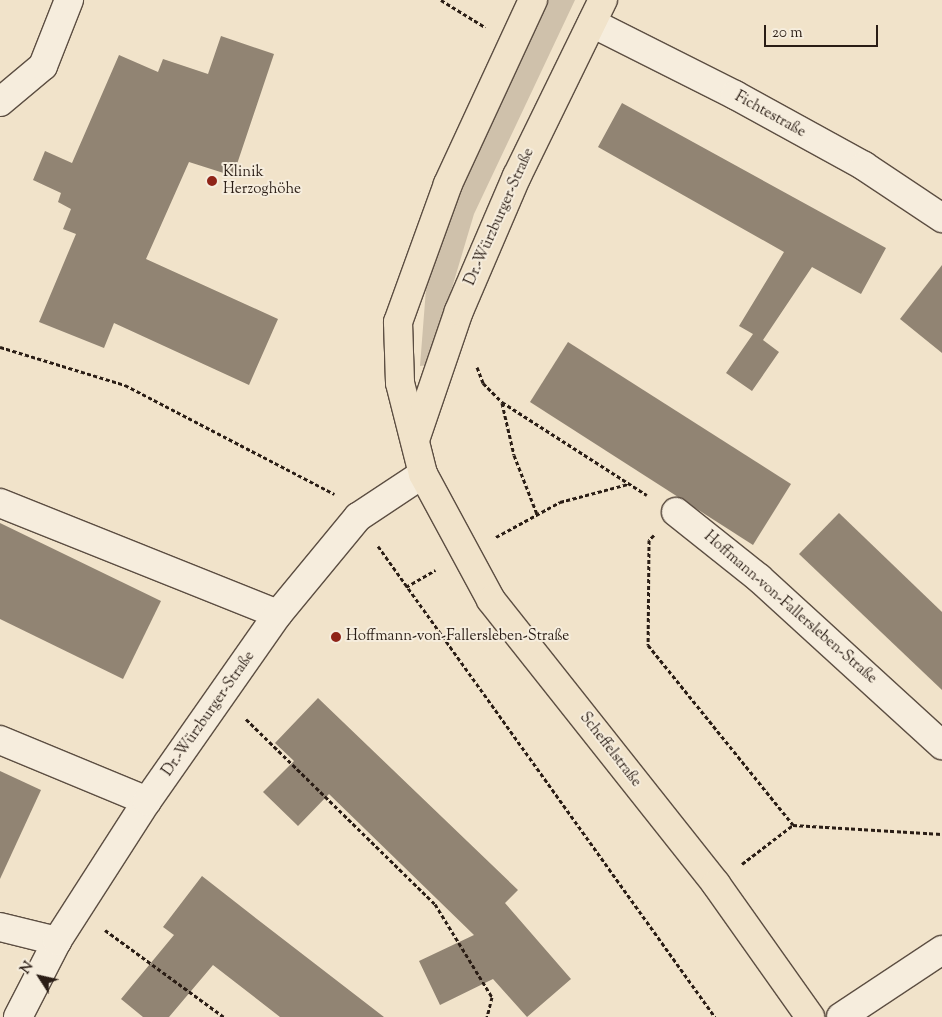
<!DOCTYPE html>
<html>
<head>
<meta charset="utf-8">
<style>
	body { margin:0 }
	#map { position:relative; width:942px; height:1017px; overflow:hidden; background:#f1e3ca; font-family:"Sorts Mill Goudy",serif }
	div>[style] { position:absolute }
	.green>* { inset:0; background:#cfc1ab }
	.building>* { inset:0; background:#918473 }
	.path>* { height:3px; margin-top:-1.5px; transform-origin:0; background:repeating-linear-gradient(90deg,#2a1d15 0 4px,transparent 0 6.5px) }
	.roads { filter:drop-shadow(1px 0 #5c4e42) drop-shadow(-1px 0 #5c4e42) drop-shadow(0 1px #5c4e42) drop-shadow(0 -1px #5c4e42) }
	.minor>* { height:28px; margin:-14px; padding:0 14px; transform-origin:14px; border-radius:14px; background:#f6eddd }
	.major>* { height:28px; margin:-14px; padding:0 14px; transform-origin:14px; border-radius:14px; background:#f1e3ca }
	.dots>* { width:14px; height:14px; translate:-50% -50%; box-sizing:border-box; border:2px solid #f6eddd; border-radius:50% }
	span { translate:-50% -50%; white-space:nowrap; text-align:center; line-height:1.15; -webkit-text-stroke:4px #f6eddd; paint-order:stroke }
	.street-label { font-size:15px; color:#2a1d15 }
	.poi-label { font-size:15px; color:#2a1d15 }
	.left { translate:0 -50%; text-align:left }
	.north { position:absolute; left:15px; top:952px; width:50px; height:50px; -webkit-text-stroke:4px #f6eddd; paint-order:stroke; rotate:305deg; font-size:14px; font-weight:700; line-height:20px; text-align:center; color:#2a1d15 }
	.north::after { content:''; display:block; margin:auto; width:18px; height:22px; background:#2a1d15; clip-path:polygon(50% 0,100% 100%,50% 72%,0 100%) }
	.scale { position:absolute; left:764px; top:25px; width:114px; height:22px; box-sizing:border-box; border:2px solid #2a1d15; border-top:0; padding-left:6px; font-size:15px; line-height:18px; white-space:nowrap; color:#2a1d15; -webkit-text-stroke:4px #f6eddd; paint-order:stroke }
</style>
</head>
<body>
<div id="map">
	<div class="green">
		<div style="clip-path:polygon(545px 0,575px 0,474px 214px,429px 365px,420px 366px,427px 276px,479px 144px)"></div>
	</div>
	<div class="building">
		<div style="clip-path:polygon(221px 36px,274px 54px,233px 176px,189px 162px,146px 259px,278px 319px,249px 385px,114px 323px,104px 348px,39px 322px,76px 234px,63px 229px,71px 209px,58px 202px,61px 193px,33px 180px,45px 151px,72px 163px,119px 55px,158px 72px,163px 59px,208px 74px)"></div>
		<div style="clip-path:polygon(622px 103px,886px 248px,861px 294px,812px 267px,763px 340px,779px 352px,752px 391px,726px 373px,753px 334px,739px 326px,784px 252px,598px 147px)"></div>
		<div style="clip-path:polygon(942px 265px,942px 353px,900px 319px)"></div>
		<div style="clip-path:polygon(568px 342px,791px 484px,753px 545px,530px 402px)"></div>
		<div style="clip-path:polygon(839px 513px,942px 612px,942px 690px,799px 554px)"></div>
		<div style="clip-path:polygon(0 523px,161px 601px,123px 679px,0 619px)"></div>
		<div style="clip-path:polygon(318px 698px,518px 890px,505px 903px,571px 979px,527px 1017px,493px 979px,440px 1005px,419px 961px,474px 935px,329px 794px,298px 826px,263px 792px,294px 761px,275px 743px)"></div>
		<div style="clip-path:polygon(0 771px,41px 790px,0 879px)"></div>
		<div style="clip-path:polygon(202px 876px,266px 926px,384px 1017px,280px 1017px,213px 965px,169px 1017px,143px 1017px,121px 999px,174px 935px,163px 927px)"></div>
	</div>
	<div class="path">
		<div style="left:441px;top:0;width:52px;rotate:31.5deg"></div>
		<div style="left:0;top:347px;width:131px;rotate:16.9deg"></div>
		<div style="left:125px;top:385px;width:236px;rotate:27.5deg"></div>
		<div style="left:477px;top:367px;width:17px;rotate:69deg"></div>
		<div style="left:483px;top:383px;width:27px;rotate:45deg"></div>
		<div style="left:502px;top:402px;width:172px;rotate:32.7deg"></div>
		<div style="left:502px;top:403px;width:53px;rotate:77deg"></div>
		<div style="left:514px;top:455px;width:63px;rotate:68.7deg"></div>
		<div style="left:654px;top:535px;width:7px;rotate:135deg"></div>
		<div style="left:649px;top:540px;width:105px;rotate:90.5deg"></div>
		<div style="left:648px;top:645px;width:231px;rotate:51.1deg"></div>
		<div style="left:793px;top:825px;width:149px;rotate:3.5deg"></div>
		<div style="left:496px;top:537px;width:73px;rotate:-28.7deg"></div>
		<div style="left:560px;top:502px;width:70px;rotate:-14.8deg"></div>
		<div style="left:378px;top:546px;width:579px;rotate:54.42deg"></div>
		<div style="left:406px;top:587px;width:34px;rotate:-30deg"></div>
		<div style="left:246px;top:719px;width:264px;rotate:44.4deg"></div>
		<div style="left:435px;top:904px;width:109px;rotate:58.5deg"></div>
		<div style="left:492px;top:997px;width:21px;rotate:104deg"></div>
		<div style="left:742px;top:864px;width:64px;rotate:-37.4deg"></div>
		<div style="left:105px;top:930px;width:147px;rotate:36.2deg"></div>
	</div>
	<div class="roads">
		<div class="minor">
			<div style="left:592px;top:23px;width:160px;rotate:26.7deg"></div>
			<div style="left:735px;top:95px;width:147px;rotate:28.8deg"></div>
			<div style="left:864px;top:166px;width:94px;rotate:33.7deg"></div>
			<div style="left:0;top:102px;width:56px;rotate:-39.9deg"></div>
			<div style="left:43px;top:66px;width:71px;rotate:-68.5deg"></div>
			<div style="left:0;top:503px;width:299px;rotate:21.8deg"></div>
			<div style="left:676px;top:512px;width:106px;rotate:38.5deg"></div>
			<div style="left:759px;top:578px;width:248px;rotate:42.4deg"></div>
			<div style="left:0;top:740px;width:159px;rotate:22.5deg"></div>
			<div style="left:0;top:927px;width:59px;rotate:13.8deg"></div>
			<div style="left:18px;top:1017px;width:85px;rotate:-62.8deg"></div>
			<div style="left:57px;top:941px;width:166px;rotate:-57.3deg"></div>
			<div style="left:147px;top:801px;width:228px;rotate:-55deg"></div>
			<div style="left:278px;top:614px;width:126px;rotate:-50.5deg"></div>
			<div style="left:358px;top:517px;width:78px;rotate:-33.5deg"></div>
			<div style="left:841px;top:1017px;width:121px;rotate:-33.6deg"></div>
		</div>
		<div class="major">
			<div style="left:533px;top:0;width:203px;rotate:114.8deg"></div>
			<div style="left:448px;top:184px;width:147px;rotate:109.9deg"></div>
			<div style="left:398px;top:322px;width:61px;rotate:88.1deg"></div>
			<div style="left:400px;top:383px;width:94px;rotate:75.8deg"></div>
			<div style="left:423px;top:474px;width:143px;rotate:61.6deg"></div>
			<div style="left:491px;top:600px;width:362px;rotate:51.6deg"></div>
			<div style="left:716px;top:884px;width:163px;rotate:54.7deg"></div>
			<div style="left:415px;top:440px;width:136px;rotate:-71.2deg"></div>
			<div style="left:459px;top:311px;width:147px;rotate:-66.8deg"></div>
			<div style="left:517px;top:176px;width:196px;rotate:-64deg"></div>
		</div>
	</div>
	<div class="dots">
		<div style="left:212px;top:181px;background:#8f2418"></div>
		<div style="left:336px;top:637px;background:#8f2418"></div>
	</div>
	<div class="street-label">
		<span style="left:770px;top:115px;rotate:29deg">Fichtestraße</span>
		<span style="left:500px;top:217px;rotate:-66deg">Dr.-Würzburger-Straße</span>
		<span style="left:790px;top:608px;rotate:41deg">Hoffmann-von-Fallersleben-Straße</span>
		<span style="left:209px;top:714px;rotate:-55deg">Dr.-Würzburger-Straße</span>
		<span style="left:610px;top:750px;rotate:52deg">Scheffelstraße</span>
	</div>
	<div class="poi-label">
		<span class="left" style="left:223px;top:181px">Klinik<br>Herzoghöhe</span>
		<span class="left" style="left:346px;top:637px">Hoffmann-von-Fallersleben-Straße</span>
	</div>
	<div class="north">N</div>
	<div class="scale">20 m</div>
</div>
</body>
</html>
